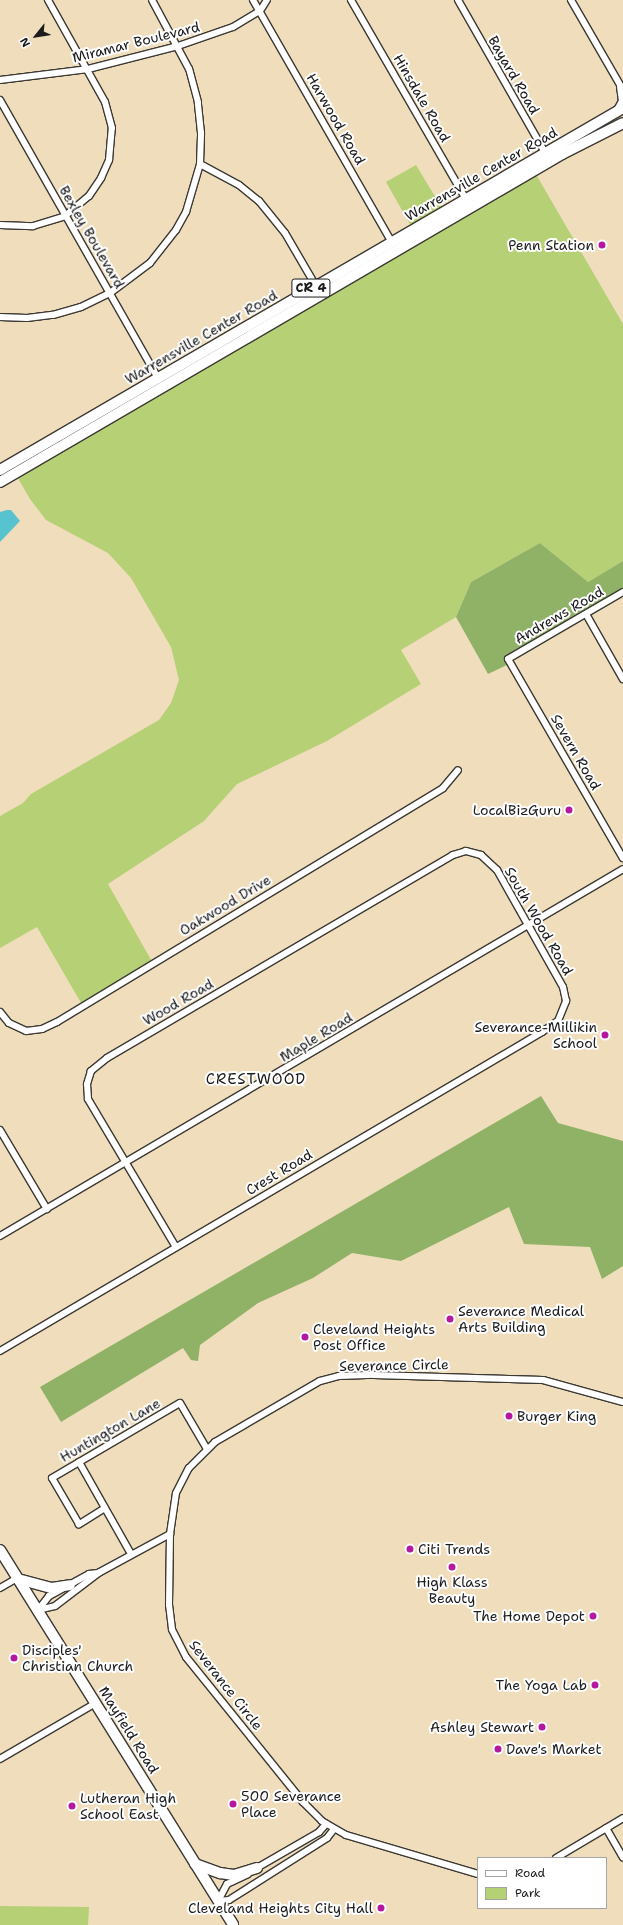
<!DOCTYPE html>
<html>
<head>
<meta charset="utf-8">
<style>
	body { margin:0 }
	#map { position:relative; width:623px; height:1925px; overflow:hidden; background:#efddbb; font-family:"Shantell Sans",sans-serif }
	div>[style] { position:absolute }
	.green>* { inset:0; background:#b6d076 }
	.forest>* { inset:0; background:#90b267 }
	.water>* { inset:0; background:#56c3cf }
	.roads { filter:drop-shadow(1px 0 #3c3934) drop-shadow(-1px 0 #3c3934) drop-shadow(0 1px #3c3934) drop-shadow(0 -1px #3c3934) }
	.minor>* { height:6px; margin:-3px; padding:0 3px; transform-origin:3px; border-radius:3px; background:#fff }
	.primary>* { height:10px; margin:-5px; padding:0 5px; transform-origin:5px; border-radius:5px; background:#fff }
	.dots>* { width:11px; height:11px; translate:-50% -50%; box-sizing:border-box; border:2px solid #fff; border-radius:50% }
	span { translate:-50% -50%; white-space:nowrap; text-align:center; line-height:1.15; -webkit-text-stroke:4px #fff; paint-order:stroke }
	.shield-label span { padding:1px 3px; background:#fff; border:1px solid; border-radius:3px; -webkit-text-stroke-width:0 }
	.shield-label { font-size:13px; color:#1c1c1c; font-weight:700 }
	.street-label { font-size:14px; color:#1c1c1c }
	.poi-label { font-size:14px; color:#1c1c1c }
	.right { translate:-100% -50%; text-align:right }
	.left { translate:0 -50%; text-align:left }
	.neighbourhood-label { font-size:15px; color:#1c1c1c; letter-spacing:1px }
	.legend { position:absolute; left:477px; top:1857px; width:130px; height:52px; box-sizing:border-box; background:#fff; border:1px solid #a4a4a4; margin:0; padding:5px 7px; list-style:none; font-size:12px; color:#1c1c1c }
	.legend li { display:flex; align-items:center; gap:8px; height:20px }
	.legend b { width:20px; border:1px solid #a4a4a4 }
	.north { position:absolute; left:16px; top:16px; width:40px; height:40px; -webkit-text-stroke:3px #fff; paint-order:stroke; rotate:240deg; font-size:11px; font-weight:700; line-height:16px; text-align:center; color:#1c1c1c }
	.north::after { content:''; display:block; margin:auto; width:14px; height:18px; background:#1c1c1c; clip-path:polygon(50% 0,100% 100%,50% 72%,0 100%) }
</style>
</head>
<body>
<div id="map">
	<div class="green">
		<div style="clip-path:polygon(416px 165px,442px 208px,411px 226px,386px 182px)"></div>
		<div style="clip-path:polygon(534px 171px,623px 324px,623px 561px,588px 582px,540px 543px,471px 582px,456px 617px,401px 650px,421px 684px,327px 741px,237px 784px,204px 821px,108px 884px,154px 965px,84px 1008px,37px 927px,0 948px,0 816px,23px 803px,31px 794px,159px 720px,171px 703px,179px 680px,171px 647px,131px 578px,108px 553px,46px 520px,30px 499px,15px 473px)"></div>
		<div style="clip-path:polygon(0 1906px,89px 1907px,88px 1925px,0 1925px)"></div>
	</div>
	<div class="forest">
		<div style="clip-path:polygon(540px 543px,588px 582px,623px 561px,623px 592px,508px 658px,511px 663px,488px 674px,456px 617px,471px 582px)"></div>
		<div style="clip-path:polygon(541px 1096px,558px 1123px,623px 1141px,623px 1266px,602px 1279px,590px 1247px,524px 1244px,509px 1207px,401px 1261px,352px 1253px,313px 1278px,258px 1303px,200px 1345px,198px 1361px,191px 1360px,183px 1348px,61px 1422px,40px 1387px)"></div>
	</div>
	<div class="water">
		<div style="clip-path:polygon(7px 510px,11px 510px,20px 521px,0 542px,0 512px)"></div>
	</div>
	<div class="roads">
		<div class="minor">
			<div style="left:253px;top:0;width:281px;rotate:60.2deg"></div>
			<div style="left:351px;top:0;width:232px;rotate:60deg"></div>
			<div style="left:458px;top:0;width:177px;rotate:60.3deg"></div>
			<div style="left:571px;top:0;width:104px;rotate:60deg"></div>
			<div style="left:0;top:80px;width:89px;rotate:-7.1deg"></div>
			<div style="left:88px;top:69px;width:93px;rotate:-14.3deg"></div>
			<div style="left:178px;top:46px;width:58px;rotate:-19.1deg"></div>
			<div style="left:233px;top:27px;width:31px;rotate:-31deg"></div>
			<div style="left:260px;top:11px;width:13px;rotate:-58deg"></div>
			<div style="left:0;top:100px;width:322px;rotate:60.4deg"></div>
			<div style="left:617px;top:110px;width:10px;rotate:-61deg"></div>
			<div style="left:622px;top:101px;width:14px;rotate:-98deg"></div>
			<div style="left:200px;top:164px;width:44px;rotate:28.3deg"></div>
			<div style="left:239px;top:185px;width:26px;rotate:39deg"></div>
			<div style="left:259px;top:201px;width:41px;rotate:50.9deg"></div>
			<div style="left:285px;top:233px;width:64px;rotate:59.8deg"></div>
			<div style="left:0;top:225px;width:33px;rotate:2deg"></div>
			<div style="left:33px;top:226px;width:34px;rotate:-17deg"></div>
			<div style="left:65px;top:216px;width:31px;rotate:-40deg"></div>
			<div style="left:89px;top:196px;width:22px;rotate:-56deg"></div>
			<div style="left:101px;top:178px;width:20px;rotate:-66deg"></div>
			<div style="left:109px;top:160px;width:32px;rotate:-85deg"></div>
			<div style="left:112px;top:128px;width:27px;rotate:-105deg"></div>
			<div style="left:105px;top:102px;width:117px;rotate:-119.2deg"></div>
			<div style="left:0;top:317px;width:27px;rotate:2deg"></div>
			<div style="left:27px;top:318px;width:26px;rotate:-7deg"></div>
			<div style="left:53px;top:315px;width:29px;rotate:-16deg"></div>
			<div style="left:81px;top:307px;width:32px;rotate:-26deg"></div>
			<div style="left:110px;top:293px;width:50px;rotate:-36.9deg"></div>
			<div style="left:150px;top:263px;width:42px;rotate:-51.8deg"></div>
			<div style="left:176px;top:230px;width:21px;rotate:-61deg"></div>
			<div style="left:186px;top:212px;width:50px;rotate:-73.7deg"></div>
			<div style="left:200px;top:164px;width:31px;rotate:-88deg"></div>
			<div style="left:201px;top:133px;width:31px;rotate:-96deg"></div>
			<div style="left:198px;top:102px;width:34px;rotate:-105deg"></div>
			<div style="left:189px;top:69px;width:78px;rotate:-118.2deg"></div>
			<div style="left:623px;top:592px;width:133px;rotate:149.8deg"></div>
			<div style="left:508px;top:659px;width:230px;rotate:60deg"></div>
			<div style="left:586px;top:614px;width:75px;rotate:60.4deg"></div>
			<div style="left:0;top:1012px;width:14px;rotate:51deg"></div>
			<div style="left:9px;top:1023px;width:19px;rotate:25deg"></div>
			<div style="left:26px;top:1031px;width:16px;rotate:-7deg"></div>
			<div style="left:42px;top:1029px;width:17px;rotate:-25deg"></div>
			<div style="left:57px;top:1022px;width:451px;rotate:-31.2deg"></div>
			<div style="left:443px;top:788px;width:23px;rotate:-50deg"></div>
			<div style="left:0;top:1130px;width:92px;rotate:59.3deg"></div>
			<div style="left:0;top:1236px;width:723px;rotate:-30.5deg"></div>
			<div style="left:0;top:1351px;width:629px;rotate:-30.48deg"></div>
			<div style="left:542px;top:1032px;width:19px;rotate:-35deg"></div>
			<div style="left:558px;top:1021px;width:22px;rotate:-68deg"></div>
			<div style="left:566px;top:1001px;width:14px;rotate:-102deg"></div>
			<div style="left:563px;top:987px;width:134px;rotate:-119.4deg"></div>
			<div style="left:497px;top:870px;width:22px;rotate:-137deg"></div>
			<div style="left:481px;top:855px;width:16px;rotate:-165deg"></div>
			<div style="left:466px;top:851px;width:14px;rotate:163deg"></div>
			<div style="left:453px;top:855px;width:401px;rotate:149.6deg"></div>
			<div style="left:107px;top:1058px;width:21px;rotate:141deg"></div>
			<div style="left:91px;top:1071px;width:14px;rotate:107deg"></div>
			<div style="left:87px;top:1084px;width:15px;rotate:86deg"></div>
			<div style="left:88px;top:1099px;width:172px;rotate:59.3deg"></div>
			<div style="left:79px;top:1462px;width:106px;rotate:60.5deg"></div>
			<div style="left:105px;top:1508px;width:31px;rotate:148deg"></div>
			<div style="left:79px;top:1524px;width:53px;rotate:-120.4deg"></div>
			<div style="left:52px;top:1478px;width:148px;rotate:-30.4deg"></div>
			<div style="left:180px;top:1403px;width:53px;rotate:59.6deg"></div>
			<div style="left:0;top:1588px;width:20px;rotate:-30deg"></div>
			<div style="left:38px;top:1610px;width:17px;rotate:-13deg"></div>
			<div style="left:55px;top:1606px;width:56px;rotate:-37.1deg"></div>
			<div style="left:100px;top:1572px;width:80px;rotate:-28.5deg"></div>
			<div style="left:38px;top:1610px;width:18px;rotate:-52deg"></div>
			<div style="left:49px;top:1596px;width:46px;rotate:-28.8deg"></div>
			<div style="left:89px;top:1574px;width:9px;rotate:-6deg"></div>
			<div style="left:0;top:1759px;width:111px;rotate:-30.3deg"></div>
			<div style="left:606px;top:1828px;width:34px;rotate:60deg"></div>
			<div style="left:556px;top:1858px;width:78px;rotate:-30.8deg"></div>
			<div style="left:255px;top:1869px;width:74px;rotate:-30deg"></div>
			<div style="left:319px;top:1832px;width:11px;rotate:-49deg"></div>
			<div style="left:478px;top:1874px;width:138px;rotate:-163.5deg"></div>
			<div style="left:346px;top:1835px;width:28px;rotate:-150deg"></div>
			<div style="left:322px;top:1821px;width:27px;rotate:-135deg"></div>
			<div style="left:303px;top:1802px;width:186px;rotate:-128.9deg"></div>
			<div style="left:186px;top:1657px;width:31px;rotate:-117deg"></div>
			<div style="left:172px;top:1629px;width:24px;rotate:-97deg"></div>
			<div style="left:169px;top:1605px;width:71px;rotate:-89.2deg"></div>
			<div style="left:170px;top:1534px;width:41px;rotate:-81.7deg"></div>
			<div style="left:176px;top:1493px;width:28px;rotate:-63deg"></div>
			<div style="left:189px;top:1468px;width:37px;rotate:-45deg"></div>
			<div style="left:215px;top:1442px;width:121px;rotate:-30.2deg"></div>
			<div style="left:320px;top:1381px;width:20px;rotate:-15deg"></div>
			<div style="left:339px;top:1376px;width:35px;rotate:-2deg"></div>
			<div style="left:374px;top:1375px;width:169px;rotate:1.7deg"></div>
			<div style="left:543px;top:1380px;width:83px;rotate:15.4deg"></div>
			<div style="left:218px;top:1901px;width:11px;rotate:-5deg"></div>
			<div style="left:229px;top:1900px;width:116px;rotate:-32.3deg"></div>
			<div style="left:327px;top:1838px;width:11px;rotate:-52deg"></div>
			<div style="left:218px;top:1901px;width:19px;rotate:-62deg"></div>
			<div style="left:227px;top:1884px;width:23px;rotate:-25deg"></div>
		</div>
		<div class="primary">
			<div style="left:0;top:470px;width:721px;rotate:-30.16deg"></div>
			<div style="left:0;top:482px;width:651px;rotate:-30.27deg"></div>
			<div style="left:562px;top:154px;width:68px;rotate:-26.9deg"></div>
			<div style="left:0;top:1550px;width:441px;rotate:58.1deg"></div>
			<div style="left:18px;top:1579px;width:35px;rotate:15deg"></div>
			<div style="left:52px;top:1588px;width:18px;rotate:-9deg"></div>
			<div style="left:195px;top:1864px;width:27px;rotate:20deg"></div>
			<div style="left:220px;top:1873px;width:14px;rotate:8deg"></div>
			<div style="left:234px;top:1875px;width:24px;rotate:-17deg"></div>
		</div>
	</div>
	<div class="dots">
		<div style="left:602px;top:245px;background:#b5179e"></div>
		<div style="left:569px;top:810px;background:#b5179e"></div>
		<div style="left:605px;top:1035px;background:#b5179e"></div>
		<div style="left:450px;top:1319px;background:#b5179e"></div>
		<div style="left:305px;top:1337px;background:#b5179e"></div>
		<div style="left:509px;top:1416px;background:#b5179e"></div>
		<div style="left:410px;top:1549px;background:#b5179e"></div>
		<div style="left:452px;top:1567px;background:#b5179e"></div>
		<div style="left:593px;top:1616px;background:#b5179e"></div>
		<div style="left:14px;top:1658px;background:#b5179e"></div>
		<div style="left:595px;top:1685px;background:#b5179e"></div>
		<div style="left:542px;top:1727px;background:#b5179e"></div>
		<div style="left:498px;top:1749px;background:#b5179e"></div>
		<div style="left:233px;top:1804px;background:#b5179e"></div>
		<div style="left:72px;top:1806px;background:#b5179e"></div>
		<div style="left:381px;top:1908px;background:#b5179e"></div>
	</div>
	<div class="shield-label">
		<span style="left:311px;top:288px">CR 4</span>
	</div>
	<div class="street-label">
		<span style="left:136px;top:42px;rotate:-14deg">Miramar Boulevard</span>
		<span style="left:514px;top:75px;rotate:60deg">Bayard Road</span>
		<span style="left:422px;top:98px;rotate:60deg">Hinsdale Road</span>
		<span style="left:336px;top:119px;rotate:60deg">Harwood Road</span>
		<span style="left:481px;top:174px;rotate:-30deg">Warrensville Center Road</span>
		<span style="left:92px;top:237px;rotate:60deg">Bexley Boulevard</span>
		<span style="left:201px;top:337px;rotate:-30deg">Warrensville Center Road</span>
		<span style="left:559px;top:615px;rotate:-30deg">Andrews Road</span>
		<span style="left:576px;top:752px;rotate:60deg">Severn Road</span>
		<span style="left:225px;top:905px;rotate:-31deg">Oakwood Drive</span>
		<span style="left:539px;top:921px;rotate:60deg">South Wood Road</span>
		<span style="left:178px;top:1002px;rotate:-30deg">Wood Road</span>
		<span style="left:316px;top:1037px;rotate:-31deg">Maple Road</span>
		<span style="left:279px;top:1172px;rotate:-31deg">Crest Road</span>
		<span style="left:394px;top:1365px;rotate:-1deg">Severance Circle</span>
		<span style="left:110px;top:1430px;rotate:-30deg">Huntington Lane</span>
		<span style="left:226px;top:1685px;rotate:52deg">Severance Circle</span>
		<span style="left:129px;top:1730px;rotate:58deg">Mayfield Road</span>
	</div>
	<div class="poi-label">
		<span class="right" style="left:594px;top:245px">Penn Station</span>
		<span class="right" style="left:561px;top:810px">LocalBizGuru</span>
		<span class="right" style="left:597px;top:1035px">Severance-Millikin<br>School</span>
		<span class="left" style="left:458px;top:1319px">Severance Medical<br>Arts Building</span>
		<span class="left" style="left:313px;top:1337px">Cleveland Heights<br>Post Office</span>
		<span class="left" style="left:517px;top:1416px">Burger King</span>
		<span class="left" style="left:418px;top:1549px">Citi Trends</span>
		<span style="left:452px;top:1590px">High Klass<br>Beauty</span>
		<span class="right" style="left:585px;top:1616px">The Home Depot</span>
		<span class="left" style="left:22px;top:1658px">Disciples'<br>Christian Church</span>
		<span class="right" style="left:587px;top:1685px">The Yoga Lab</span>
		<span class="right" style="left:534px;top:1727px">Ashley Stewart</span>
		<span class="left" style="left:506px;top:1749px">Dave's Market</span>
		<span class="left" style="left:241px;top:1804px">500 Severance<br>Place</span>
		<span class="left" style="left:80px;top:1806px">Lutheran High<br>School East</span>
		<span class="right" style="left:373px;top:1908px">Cleveland Heights City Hall</span>
	</div>
	<div class="neighbourhood-label">
		<span style="left:256px;top:1080px">CRESTWOOD</span>
	</div>
	<ul class="legend">
	<li><b style="height:5px;background:#fff"></b>Road</li>
	<li><b style="height:11px;background:#b6d076"></b>Park</li>
	</ul>
	<div class="north">N</div>
</div>
</body>
</html>
